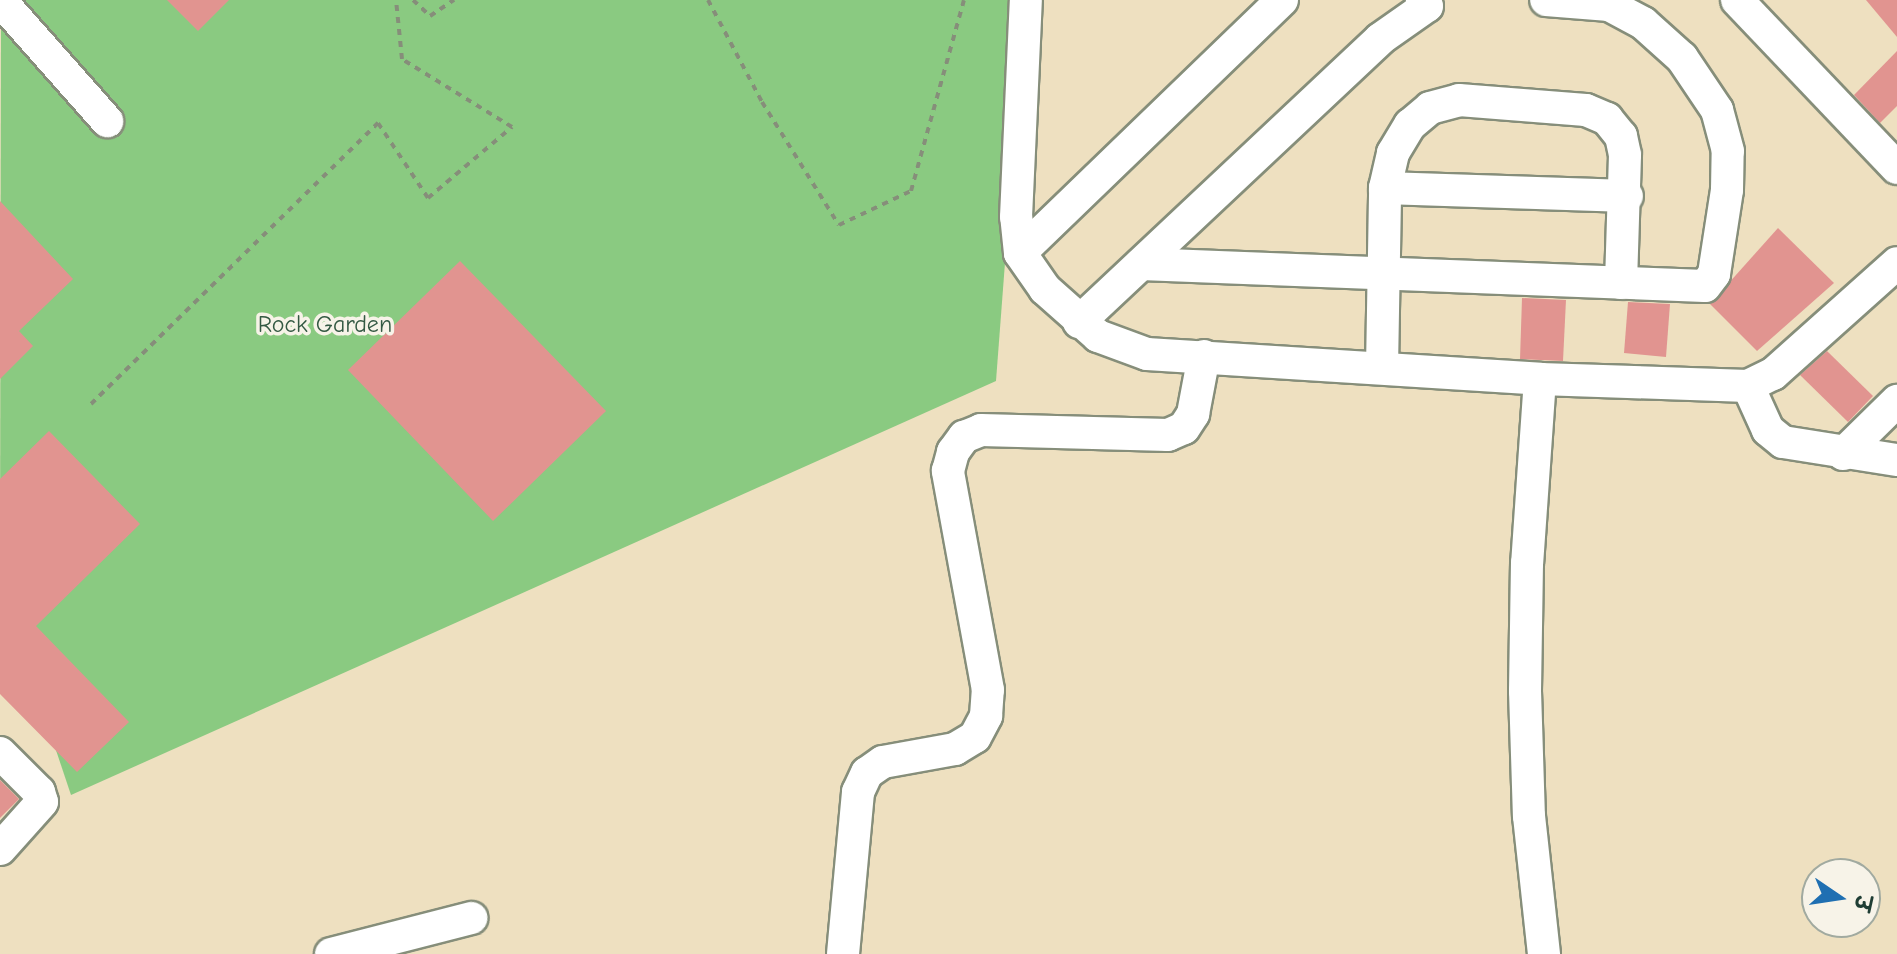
<!DOCTYPE html>
<html>
<head>
<meta charset="utf-8">
<style>
	body { margin:0 }
	#map { position:relative; width:1897px; height:954px; overflow:hidden; background:#eee0c0; font-family:"Comic Neue","Playpen Sans Deva",sans-serif }
	div>[style] { position:absolute }
	.green>* { inset:0; background:#8aca81 }
	.building>* { inset:0; background:#e19490 }
	.path>* { height:4px; margin-top:-2px; transform-origin:0; background:repeating-linear-gradient(90deg,#868e7a 0 6px,transparent 0 12px) }
	.roads { filter:drop-shadow(2px 0 #868e7a) drop-shadow(-2px 0 #868e7a) drop-shadow(0 2px #868e7a) drop-shadow(0 -2px #868e7a) }
	.minor>* { height:32px; margin:-16px; padding:0 16px; transform-origin:16px; border-radius:16px; background:#fff }
	span { translate:-50% -50%; white-space:nowrap; text-align:center; line-height:1.15; -webkit-text-stroke:7px #f7f3e8; paint-order:stroke }
	.park-label { font-size:24px; color:#345943 }
	.north { position:absolute; left:1801px; top:858px; width:80px; height:80px; box-sizing:border-box; background:#f7f3e8; border:2px solid #a1aaa0; border-radius:50%; rotate:103deg; font-size:22px; font-weight:700; line-height:32px; text-align:center; color:#1f3d34 }
	.north::after { content:''; display:block; margin:auto; width:28px; height:36px; background:#1f6fb2; clip-path:polygon(50% 0,100% 100%,50% 72%,0 100%) }
</style>
</head>
<body>
<div id="map">
	<div class="green">
		<div style="clip-path:polygon(1025px 0,996px 381px,71px 795px,0 583px,1px 0)"></div>
	</div>
	<div class="building">
		<div style="clip-path:polygon(167px 0,229px 0,198px 31px)"></div>
		<div style="clip-path:polygon(1866px 0,1897px 0,1897px 37px)"></div>
		<div style="clip-path:polygon(1897px 51px,1897px 106px,1880px 123px,1854px 95px)"></div>
		<div style="clip-path:polygon(0 201px,73px 279px,19px 331px,33px 346px,0 379px)"></div>
		<div style="clip-path:polygon(1778px 228px,1834px 283px,1757px 351px,1710px 304px)"></div>
		<div style="clip-path:polygon(460px 261px,606px 411px,493px 521px,348px 370px)"></div>
		<div style="clip-path:polygon(1522px 298px,1566px 300px,1563px 361px,1520px 359px)"></div>
		<div style="clip-path:polygon(1628px 302px,1670px 304px,1666px 357px,1624px 353px)"></div>
		<div style="clip-path:polygon(1827px 351px,1873px 396px,1848px 422px,1800px 375px)"></div>
		<div style="clip-path:polygon(49px 431px,140px 524px,36px 626px,129px 722px,77px 772px,0 694px,0 479px)"></div>
		<div style="clip-path:polygon(0 780px,19px 799px,0 818px)"></div>
	</div>
	<div class="path">
		<div style="left:413px;top:0;width:23px;rotate:43deg"></div>
		<div style="left:430px;top:16px;width:29px;rotate:-34deg"></div>
		<div style="left:708px;top:0;width:115px;rotate:62.1deg"></div>
		<div style="left:762px;top:102px;width:145px;rotate:58deg"></div>
		<div style="left:839px;top:225px;width:80px;rotate:-25.3deg"></div>
		<div style="left:911px;top:191px;width:198px;rotate:-74.5deg"></div>
		<div style="left:91px;top:404px;width:402px;rotate:-44.4deg"></div>
		<div style="left:378px;top:123px;width:90px;rotate:56.3deg"></div>
		<div style="left:428px;top:198px;width:110px;rotate:-40.2deg"></div>
		<div style="left:512px;top:127px;width:129px;rotate:-148.3deg"></div>
		<div style="left:402px;top:59px;width:59px;rotate:-95.8deg"></div>
	</div>
	<div class="roads">
		<div class="minor">
			<div style="left:0;top:0;width:162px;rotate:48.5deg"></div>
			<div style="left:1282px;top:0;width:364px;rotate:136deg"></div>
			<div style="left:1020px;top:253px;width:44px;rotate:55.2deg"></div>
			<div style="left:1045px;top:289px;width:71px;rotate:41.6deg"></div>
			<div style="left:1098px;top:336px;width:52px;rotate:20.2deg"></div>
			<div style="left:1147px;top:354px;width:394px;rotate:3.6deg"></div>
			<div style="left:1540px;top:379px;width:208px;rotate:1.9deg"></div>
			<div style="left:1748px;top:386px;width:28px;rotate:-26deg"></div>
			<div style="left:1773px;top:374px;width:166px;rotate:-41.8deg"></div>
			<div style="left:1737px;top:0;width:232px;rotate:46.4deg"></div>
			<div style="left:1385px;top:188px;width:242px;rotate:1.9deg"></div>
			<div style="left:1020px;top:253px;width:36px;rotate:-96deg"></div>
			<div style="left:1016px;top:217px;width:217px;rotate:-87.4deg"></div>
			<div style="left:1141px;top:264px;width:564px;rotate:2.23deg"></div>
			<div style="left:1705px;top:286px;width:15px;rotate:-53deg"></div>
			<div style="left:1714px;top:274px;width:85px;rotate:-81.2deg"></div>
			<div style="left:1727px;top:190px;width:39px;rotate:-89deg"></div>
			<div style="left:1728px;top:151px;width:42px;rotate:-105deg"></div>
			<div style="left:1717px;top:110px;width:63px;rotate:-123.9deg"></div>
			<div style="left:1682px;top:58px;width:52px;rotate:-138.1deg"></div>
			<div style="left:1643px;top:23px;width:38px;rotate:-152deg"></div>
			<div style="left:1609px;top:5px;width:63px;rotate:-175.5deg"></div>
			<div style="left:1079px;top:322px;width:413px;rotate:-43.2deg"></div>
			<div style="left:1380px;top:39px;width:57px;rotate:-35.1deg"></div>
			<div style="left:1427px;top:6px;width:8px;rotate:-130deg"></div>
			<div style="left:1382px;top:368px;width:180px;rotate:-89deg"></div>
			<div style="left:1385px;top:188px;width:36px;rotate:-77deg"></div>
			<div style="left:1393px;top:153px;width:33px;rotate:-59deg"></div>
			<div style="left:1410px;top:125px;width:26px;rotate:-40deg"></div>
			<div style="left:1430px;top:108px;width:30px;rotate:-15deg"></div>
			<div style="left:1459px;top:100px;width:127px;rotate:4.5deg"></div>
			<div style="left:1586px;top:110px;width:23px;rotate:23deg"></div>
			<div style="left:1607px;top:119px;width:22px;rotate:51deg"></div>
			<div style="left:1621px;top:136px;width:19px;rotate:78deg"></div>
			<div style="left:1625px;top:155px;width:128px;rotate:91.8deg"></div>
			<div style="left:1540px;top:379px;width:184px;rotate:94deg"></div>
			<div style="left:1527px;top:563px;width:128px;rotate:90.9deg"></div>
			<div style="left:1525px;top:691px;width:125px;rotate:88.2deg"></div>
			<div style="left:1529px;top:816px;width:139px;rotate:83.8deg"></div>
			<div style="left:1748px;top:386px;width:48px;rotate:65.6deg"></div>
			<div style="left:1768px;top:430px;width:19px;rotate:39deg"></div>
			<div style="left:1783px;top:442px;width:115px;rotate:9deg"></div>
			<div style="left:1843px;top:454px;width:76px;rotate:-44.5deg"></div>
			<div style="left:0;top:753px;width:55px;rotate:45deg"></div>
			<div style="left:39px;top:792px;width:10px;rotate:73deg"></div>
			<div style="left:42px;top:802px;width:63px;rotate:131.8deg"></div>
			<div style="left:331px;top:954px;width:145px;rotate:-14.4deg"></div>
			<div style="left:843px;top:954px;width:163px;rotate:-84.7deg"></div>
			<div style="left:858px;top:792px;width:21px;rotate:-65deg"></div>
			<div style="left:867px;top:773px;width:19px;rotate:-35deg"></div>
			<div style="left:883px;top:762px;width:73px;rotate:-10.2deg"></div>
			<div style="left:955px;top:749px;width:23px;rotate:-31deg"></div>
			<div style="left:975px;top:737px;width:24px;rotate:-62deg"></div>
			<div style="left:986px;top:716px;width:26px;rotate:-86deg"></div>
			<div style="left:988px;top:690px;width:223px;rotate:-100.4deg"></div>
			<div style="left:948px;top:471px;width:20px;rotate:-75deg"></div>
			<div style="left:953px;top:452px;width:19px;rotate:-54deg"></div>
			<div style="left:964px;top:437px;width:18px;rotate:-22deg"></div>
			<div style="left:981px;top:430px;width:187px;rotate:1.5deg"></div>
			<div style="left:1168px;top:435px;width:17px;rotate:-24deg"></div>
			<div style="left:1184px;top:428px;width:17px;rotate:-57deg"></div>
			<div style="left:1193px;top:414px;width:59px;rotate:-79.3deg"></div>
		</div>
	</div>
	<div class="park-label">
		<span style="left:325px;top:325px">Rock Garden</span>
	</div>
	<div class="north">उ</div>
</div>
</body>
</html>
